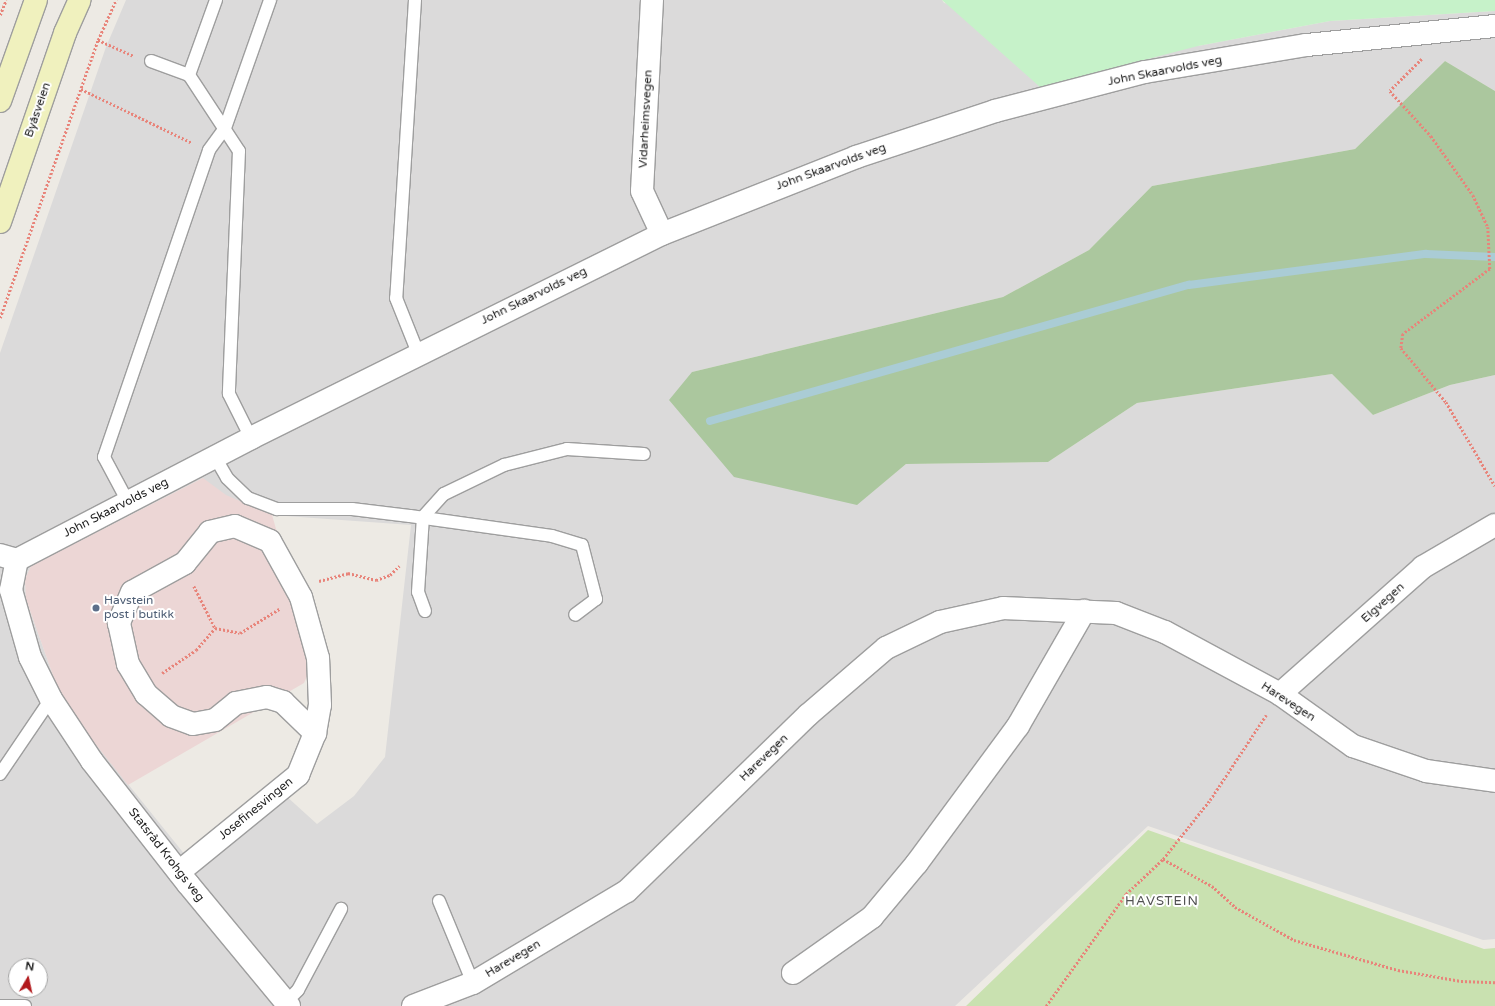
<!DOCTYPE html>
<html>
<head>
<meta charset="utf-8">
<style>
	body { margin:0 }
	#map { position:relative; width:1495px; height:1006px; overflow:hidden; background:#edeae4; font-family:"Varela Round",sans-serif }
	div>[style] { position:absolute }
	.residential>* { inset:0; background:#dbdada }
	.commercial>* { inset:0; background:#ecd6d5 }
	.grass>* { inset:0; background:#c9e1b0 }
	.forest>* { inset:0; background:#abc79e }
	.park>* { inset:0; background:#c6f2c9 }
	.stream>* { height:8px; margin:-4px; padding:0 4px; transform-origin:4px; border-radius:4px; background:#aaccd5 }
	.path>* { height:2.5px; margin-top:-1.25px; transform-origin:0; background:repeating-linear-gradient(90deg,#e8847a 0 2px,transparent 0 4px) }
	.roads { filter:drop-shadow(1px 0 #9e9e9e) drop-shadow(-1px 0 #9e9e9e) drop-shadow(0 1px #9e9e9e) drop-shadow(0 -1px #9e9e9e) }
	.service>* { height:12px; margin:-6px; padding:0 6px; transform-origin:6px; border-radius:6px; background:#fff }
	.minor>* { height:22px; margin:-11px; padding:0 11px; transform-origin:11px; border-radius:11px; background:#fff }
	.secondary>* { height:22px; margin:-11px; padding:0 11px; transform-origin:11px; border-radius:11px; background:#f0f1be }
	.dots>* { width:11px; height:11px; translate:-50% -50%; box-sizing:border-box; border:2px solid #fff; border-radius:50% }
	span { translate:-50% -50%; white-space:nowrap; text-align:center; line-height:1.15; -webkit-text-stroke:4px #fff; paint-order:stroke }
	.street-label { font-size:12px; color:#1d1d1d }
	.service-label { font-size:12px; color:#4e5e75 }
	.left { translate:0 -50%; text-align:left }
	.neighbourhood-label { font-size:13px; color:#505050; letter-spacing:1px }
	.north { position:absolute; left:8px; top:958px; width:40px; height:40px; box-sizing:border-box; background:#fff; border:1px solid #a5a5a5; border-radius:50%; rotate:9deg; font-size:11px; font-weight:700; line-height:16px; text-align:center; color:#1d1d1d }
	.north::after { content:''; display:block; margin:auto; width:14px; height:18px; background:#b2181b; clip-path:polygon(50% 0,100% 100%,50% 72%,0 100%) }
</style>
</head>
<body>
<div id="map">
	<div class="residential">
		<div style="clip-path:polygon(evenodd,126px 0,942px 0,944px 3px,1198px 46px,1330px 21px,1495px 11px,1495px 91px,1445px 61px,1355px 149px,1152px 186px,1089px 250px,1003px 297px,692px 372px,857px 504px,906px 464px,1048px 462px,1137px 403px,1332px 374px,1373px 415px,1450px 385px,1495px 375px,1495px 939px,1483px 940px,1148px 826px,955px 1006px,0 1006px,0 353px,106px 47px,126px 0,203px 478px,58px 621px,272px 515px,411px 525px,385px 757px,354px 796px,317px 824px,285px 795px,194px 866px,74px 717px,55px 681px,26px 599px,25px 579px,31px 566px,203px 478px,126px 0,16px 966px,40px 966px,40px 990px,16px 990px,16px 966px)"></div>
	</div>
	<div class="commercial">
		<div style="clip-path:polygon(203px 478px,226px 495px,272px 515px,314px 660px,304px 683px,128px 785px,74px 717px,55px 681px,26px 599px,25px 579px,31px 566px)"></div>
	</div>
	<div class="grass">
		<div style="clip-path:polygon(1148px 830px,1484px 949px,1495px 948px,1495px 1006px,966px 1006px)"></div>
	</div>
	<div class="forest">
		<div style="clip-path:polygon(1445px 61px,1495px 91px,1495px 375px,1450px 385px,1373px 415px,1332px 374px,1137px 403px,1048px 462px,906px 464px,857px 505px,734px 477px,669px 400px,692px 372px,1003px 297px,1089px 250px,1152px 186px,1355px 149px)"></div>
	</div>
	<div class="park">
		<div style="clip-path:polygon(942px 0,1495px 0,1495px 11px,1330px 21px,1198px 46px,1040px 87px)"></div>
	</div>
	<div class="stream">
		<div style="left:710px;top:421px;width:498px;rotate:-15.9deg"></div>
		<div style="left:1189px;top:285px;width:239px;rotate:-7.5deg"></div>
		<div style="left:1426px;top:254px;width:69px;rotate:2.5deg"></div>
	</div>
	<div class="path">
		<div style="left:0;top:15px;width:16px;rotate:-68deg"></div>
		<div style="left:98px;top:40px;width:39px;rotate:24deg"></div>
		<div style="left:1422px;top:59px;width:45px;rotate:135deg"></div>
		<div style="left:1390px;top:91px;width:61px;rotate:47.7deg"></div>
		<div style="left:1431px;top:136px;width:72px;rotate:54.6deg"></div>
		<div style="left:1473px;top:195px;width:35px;rotate:65deg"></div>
		<div style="left:1488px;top:227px;width:42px;rotate:87.3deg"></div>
		<div style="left:1490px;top:269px;width:109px;rotate:143.2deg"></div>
		<div style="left:1403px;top:334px;width:14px;rotate:98deg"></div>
		<div style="left:1401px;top:348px;width:70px;rotate:50.2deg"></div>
		<div style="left:1446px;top:402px;width:97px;rotate:59.7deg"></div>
		<div style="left:81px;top:89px;width:123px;rotate:25.9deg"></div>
		<div style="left:0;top:318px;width:295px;rotate:-70.6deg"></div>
		<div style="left:98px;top:40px;width:44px;rotate:-65.8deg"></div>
		<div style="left:319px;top:581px;width:30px;rotate:-15deg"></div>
		<div style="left:348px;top:573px;width:29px;rotate:14deg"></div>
		<div style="left:376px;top:580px;width:15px;rotate:-20deg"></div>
		<div style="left:390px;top:575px;width:13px;rotate:-45deg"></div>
		<div style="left:194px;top:586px;width:47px;rotate:63.4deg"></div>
		<div style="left:162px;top:673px;width:41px;rotate:-34.1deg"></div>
		<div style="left:196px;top:650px;width:29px;rotate:-49deg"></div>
		<div style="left:215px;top:628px;width:25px;rotate:11deg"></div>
		<div style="left:240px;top:633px;width:46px;rotate:-31.6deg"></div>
		<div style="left:1163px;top:859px;width:75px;rotate:-51.5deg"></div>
		<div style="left:1210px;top:800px;width:102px;rotate:-56.6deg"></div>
		<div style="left:1046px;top:1006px;width:138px;rotate:-54.5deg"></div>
		<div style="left:1126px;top:894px;width:51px;rotate:-43.4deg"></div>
		<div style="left:1163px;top:859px;width:56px;rotate:28.9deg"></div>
		<div style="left:1212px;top:886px;width:31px;rotate:42deg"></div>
		<div style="left:1235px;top:907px;width:68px;rotate:29.2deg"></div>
		<div style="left:1294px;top:940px;width:108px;rotate:16.1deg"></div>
		<div style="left:1398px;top:970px;width:64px;rotate:9.9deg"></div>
		<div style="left:1461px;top:981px;width:34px;rotate:2deg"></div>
	</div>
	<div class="roads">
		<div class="service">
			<div style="left:216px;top:0;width:80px;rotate:109.8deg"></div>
			<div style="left:189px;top:75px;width:91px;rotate:56.7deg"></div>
			<div style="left:239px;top:151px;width:243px;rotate:92.4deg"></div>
			<div style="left:229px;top:394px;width:49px;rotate:63.4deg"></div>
			<div style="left:415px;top:0;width:299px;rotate:93.6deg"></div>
			<div style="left:396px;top:298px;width:59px;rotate:68.2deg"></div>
			<div style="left:151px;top:61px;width:40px;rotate:20.2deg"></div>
			<div style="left:215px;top:457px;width:24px;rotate:60deg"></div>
			<div style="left:227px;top:478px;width:29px;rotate:44deg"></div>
			<div style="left:248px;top:498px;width:31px;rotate:21deg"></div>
			<div style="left:277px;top:509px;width:75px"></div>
			<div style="left:352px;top:509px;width:58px;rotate:6.9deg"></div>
			<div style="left:410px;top:516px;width:143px;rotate:8deg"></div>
			<div style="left:552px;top:536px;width:31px;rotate:17deg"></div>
			<div style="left:582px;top:545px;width:56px;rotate:75.5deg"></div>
			<div style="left:596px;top:599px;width:26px;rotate:143deg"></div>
			<div style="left:128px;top:502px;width:51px;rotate:-118.1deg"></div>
			<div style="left:104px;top:457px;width:324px;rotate:-71.1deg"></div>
			<div style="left:209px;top:150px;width:27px;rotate:-54deg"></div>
			<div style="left:225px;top:128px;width:136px;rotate:-70.6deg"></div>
			<div style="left:425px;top:611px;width:20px;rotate:-110deg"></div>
			<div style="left:418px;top:592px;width:75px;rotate:-86.2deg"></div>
			<div style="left:423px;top:517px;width:31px;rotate:-48deg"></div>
			<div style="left:444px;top:494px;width:67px;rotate:-25.8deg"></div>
			<div style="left:504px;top:465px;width:65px;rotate:-14.3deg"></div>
			<div style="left:567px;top:449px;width:77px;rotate:3.7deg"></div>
			<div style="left:0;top:774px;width:91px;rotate:-55.8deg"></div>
			<div style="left:439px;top:901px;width:89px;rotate:67.5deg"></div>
			<div style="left:286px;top:1002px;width:17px;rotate:-45deg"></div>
			<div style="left:298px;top:990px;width:92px;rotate:-62deg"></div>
			<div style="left:0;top:1006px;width:25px"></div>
		</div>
		<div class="minor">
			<div style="left:652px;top:0;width:191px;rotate:93deg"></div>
			<div style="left:642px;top:191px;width:47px;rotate:65.1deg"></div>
			<div style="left:0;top:555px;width:18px;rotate:16deg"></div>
			<div style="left:1280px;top:694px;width:191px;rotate:-41.6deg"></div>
			<div style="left:1423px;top:567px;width:83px;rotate:-30.3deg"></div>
			<div style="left:179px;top:872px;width:154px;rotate:-39.2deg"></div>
			<div style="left:298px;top:775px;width:45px;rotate:-68deg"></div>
			<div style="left:315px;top:733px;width:28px;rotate:-80deg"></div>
			<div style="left:320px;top:705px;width:47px;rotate:-92.4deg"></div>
			<div style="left:318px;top:658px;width:63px;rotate:-105.6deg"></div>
			<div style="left:301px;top:597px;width:64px;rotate:-119deg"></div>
			<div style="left:270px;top:541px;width:38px;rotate:-157deg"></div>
			<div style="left:235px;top:526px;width:26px;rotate:167deg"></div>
			<div style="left:210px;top:532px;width:40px;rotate:129deg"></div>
			<div style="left:185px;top:563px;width:60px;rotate:151.3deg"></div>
			<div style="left:132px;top:592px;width:34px;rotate:113deg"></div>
			<div style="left:119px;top:623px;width:42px;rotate:77.6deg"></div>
			<div style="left:128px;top:664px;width:35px;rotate:59deg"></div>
			<div style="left:146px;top:694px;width:33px;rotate:41deg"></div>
			<div style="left:171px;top:716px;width:23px;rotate:20deg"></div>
			<div style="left:193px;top:724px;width:22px;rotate:-10deg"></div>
			<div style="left:215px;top:720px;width:27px;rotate:-39deg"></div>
			<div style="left:236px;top:703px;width:32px;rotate:-11deg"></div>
			<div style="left:267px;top:697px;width:17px;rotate:17deg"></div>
			<div style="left:283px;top:702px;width:45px;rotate:44.1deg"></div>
			<div style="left:793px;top:973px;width:97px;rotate:-35.3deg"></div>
			<div style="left:872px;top:917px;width:70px;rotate:-50.2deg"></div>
			<div style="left:917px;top:863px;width:170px;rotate:-53.6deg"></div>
			<div style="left:1018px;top:726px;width:133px;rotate:-60.1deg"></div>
			<div style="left:289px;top:1006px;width:158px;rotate:-129.6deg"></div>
			<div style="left:188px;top:884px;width:156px;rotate:-128deg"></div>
			<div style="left:92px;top:761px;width:74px;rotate:-123.5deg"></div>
			<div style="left:51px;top:699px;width:47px;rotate:-116.6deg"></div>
			<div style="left:30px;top:657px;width:70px;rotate:-105.8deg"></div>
			<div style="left:11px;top:590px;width:31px;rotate:-79deg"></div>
			<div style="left:17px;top:560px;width:264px;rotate:-27.5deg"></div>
			<div style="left:251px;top:438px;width:459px;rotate:-26.4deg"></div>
			<div style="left:662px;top:234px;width:209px;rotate:-21.6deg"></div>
			<div style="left:856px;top:157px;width:146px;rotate:-18.3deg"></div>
			<div style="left:995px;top:111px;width:155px;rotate:-14.6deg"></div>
			<div style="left:1145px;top:72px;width:164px;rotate:-9.5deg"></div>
			<div style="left:1307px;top:45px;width:189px;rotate:-5.8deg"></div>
			<div style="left:413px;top:1006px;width:64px;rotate:-21deg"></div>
			<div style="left:473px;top:983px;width:179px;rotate:-30.9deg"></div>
			<div style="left:627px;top:891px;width:252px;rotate:-44.2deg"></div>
			<div style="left:808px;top:715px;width:103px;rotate:-40.7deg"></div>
			<div style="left:886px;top:648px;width:60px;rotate:-25.7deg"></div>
			<div style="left:940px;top:622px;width:65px;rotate:-12.5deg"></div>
			<div style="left:1003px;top:608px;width:113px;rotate:2.5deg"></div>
			<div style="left:1116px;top:613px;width:53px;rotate:21.2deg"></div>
			<div style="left:1165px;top:632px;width:131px;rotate:28.3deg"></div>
			<div style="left:1280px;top:694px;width:90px;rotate:35.5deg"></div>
			<div style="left:1353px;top:746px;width:77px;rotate:18.9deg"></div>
			<div style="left:1426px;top:771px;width:70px;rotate:8.2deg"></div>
		</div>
		<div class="secondary">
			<div style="left:0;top:101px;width:107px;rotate:-70.4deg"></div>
			<div style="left:0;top:222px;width:200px;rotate:-71deg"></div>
			<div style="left:65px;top:33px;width:36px;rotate:-66deg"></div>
		</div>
	</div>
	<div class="dots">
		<div style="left:96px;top:608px;background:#5c6f8a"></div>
	</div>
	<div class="street-label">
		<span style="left:1165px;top:71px;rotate:-11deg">John Skaarvolds veg</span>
		<span style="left:38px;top:110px;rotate:-71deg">Byåsveien</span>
		<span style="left:646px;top:119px;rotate:-87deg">Vidarheimsvegen</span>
		<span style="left:831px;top:167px;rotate:-20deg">John Skaarvolds veg</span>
		<span style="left:534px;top:296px;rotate:-26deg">John Skaarvolds veg</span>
		<span style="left:116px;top:508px;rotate:-27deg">John Skaarvolds veg</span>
		<span style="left:1383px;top:603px;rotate:-42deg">Elgvegen</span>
		<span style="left:1288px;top:702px;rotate:33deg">Harevegen</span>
		<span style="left:764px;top:758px;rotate:-44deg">Harevegen</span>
		<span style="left:256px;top:809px;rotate:-39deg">Josefinesvingen</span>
		<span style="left:166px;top:855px;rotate:52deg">Statsråd Krohgs veg</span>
		<span style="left:513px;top:959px;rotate:-31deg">Harevegen</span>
	</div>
	<div class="service-label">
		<span class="left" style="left:104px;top:608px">Havstein<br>post i butikk</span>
	</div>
	<div class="neighbourhood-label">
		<span style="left:1162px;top:901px">HAVSTEIN</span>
	</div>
	<div class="north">N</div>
</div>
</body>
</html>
